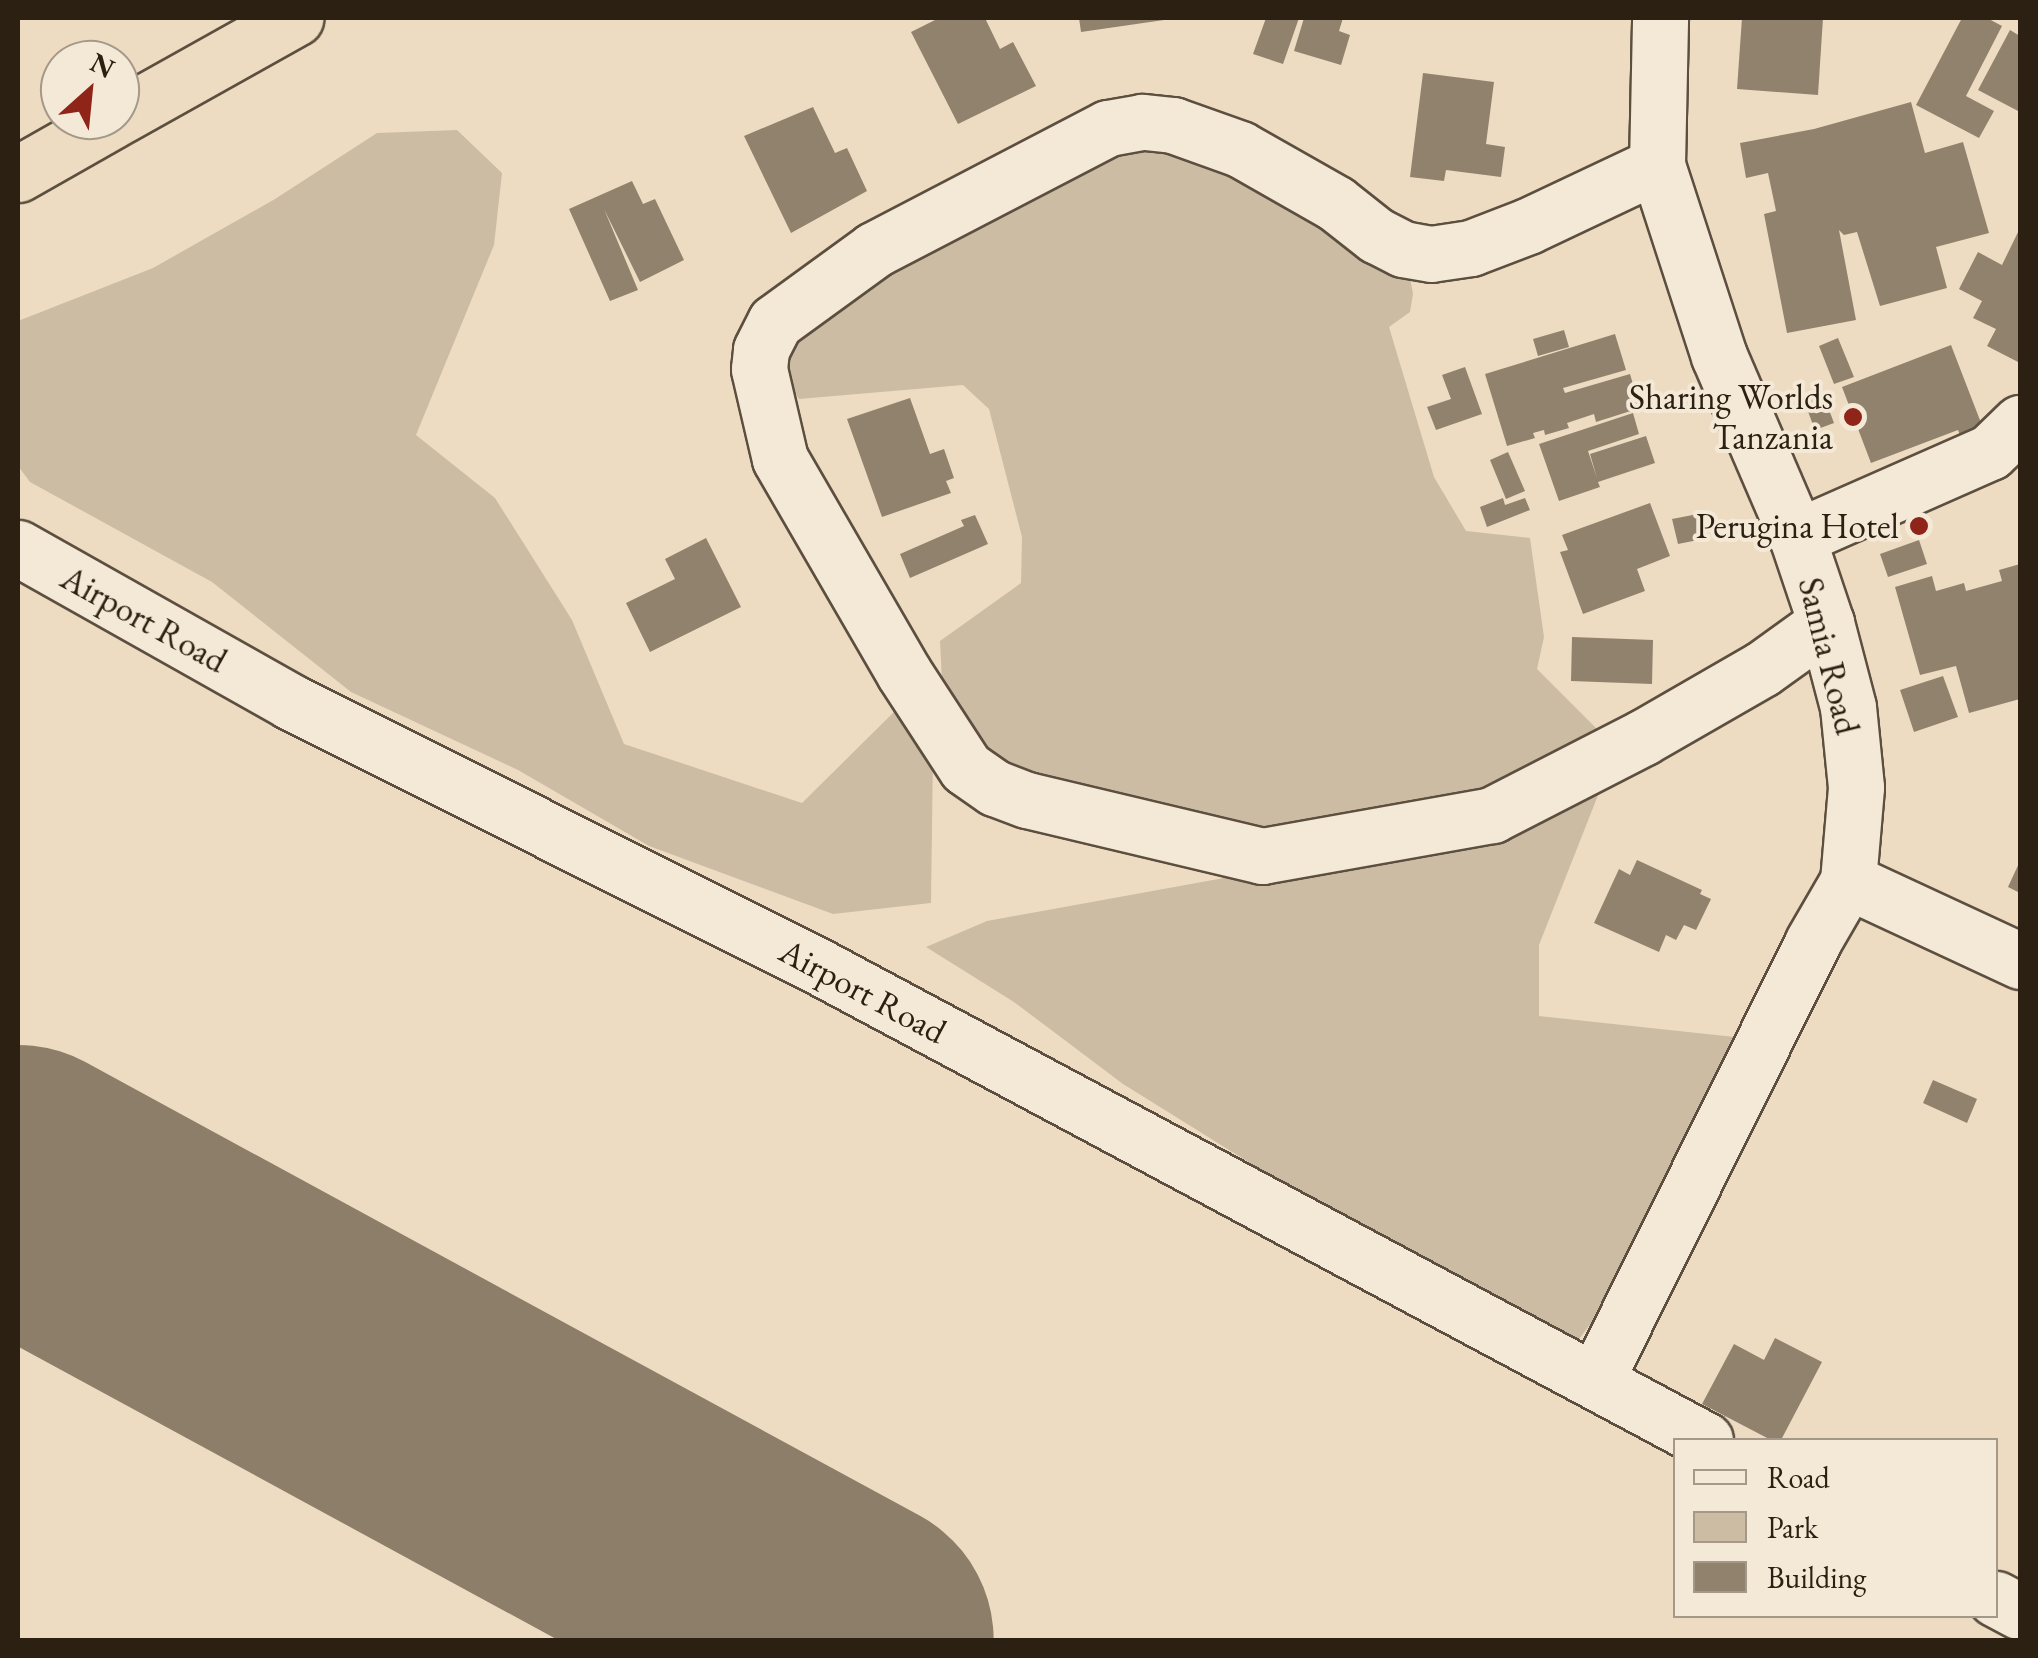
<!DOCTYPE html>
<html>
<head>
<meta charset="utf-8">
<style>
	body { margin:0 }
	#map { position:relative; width:2038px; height:1658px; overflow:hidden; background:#eedcc2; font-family:"EB Garamond",serif }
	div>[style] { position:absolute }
	.green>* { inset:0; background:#cdbca4 }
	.runway>* { height:282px; margin:-141px; padding:0 141px; transform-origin:141px; border-radius:141px; background:#8d7e6a }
	.building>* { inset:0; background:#91826e }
	.roads { filter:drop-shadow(2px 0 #5c4f3f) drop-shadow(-2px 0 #5c4f3f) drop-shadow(0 2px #5c4f3f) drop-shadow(0 -2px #5c4f3f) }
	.minor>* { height:55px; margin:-27.5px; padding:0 27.5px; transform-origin:27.5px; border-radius:27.5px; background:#f4e8d7 }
	.highway>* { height:55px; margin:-27.5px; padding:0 27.5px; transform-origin:27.5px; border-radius:27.5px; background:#eedcc2 }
	.dots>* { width:28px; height:28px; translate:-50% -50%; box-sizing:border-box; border:5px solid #f4e8d7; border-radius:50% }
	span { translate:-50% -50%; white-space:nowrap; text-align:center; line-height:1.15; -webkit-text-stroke:8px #f4e8d7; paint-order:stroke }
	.poi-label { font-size:35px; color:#2c2013 }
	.right { translate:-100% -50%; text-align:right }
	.street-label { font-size:35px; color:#2c2013 }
	.frame { position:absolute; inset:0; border:20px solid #2c2013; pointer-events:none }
	.legend { position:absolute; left:1673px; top:1438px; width:325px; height:180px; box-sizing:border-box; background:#f4e8d7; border:2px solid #a49889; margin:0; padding:12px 18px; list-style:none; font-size:30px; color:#2c2013 }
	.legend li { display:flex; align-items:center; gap:20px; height:50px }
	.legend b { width:50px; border:2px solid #a49889 }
	.north { position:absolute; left:40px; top:40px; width:100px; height:100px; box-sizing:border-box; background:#f4e8d7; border:2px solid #a49889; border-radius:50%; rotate:27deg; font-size:28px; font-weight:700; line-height:40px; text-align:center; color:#2c2013 }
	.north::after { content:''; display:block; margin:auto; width:35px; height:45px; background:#8f2418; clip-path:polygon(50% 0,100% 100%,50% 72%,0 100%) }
</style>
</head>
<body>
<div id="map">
	<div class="green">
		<div style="clip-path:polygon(457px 130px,502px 173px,494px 245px,416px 435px,495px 498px,572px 620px,624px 744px,802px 803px,899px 707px,933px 754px,931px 903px,833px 914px,649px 846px,518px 770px,351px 692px,212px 582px,30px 482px,18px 466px,18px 321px,153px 268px,275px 199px,377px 133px)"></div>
		<div style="clip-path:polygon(1100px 147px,1209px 157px,1302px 216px,1409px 272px,1413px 294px,1410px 312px,1389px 327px,1434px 477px,1466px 531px,1530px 538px,1544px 637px,1537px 669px,1598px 730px,1447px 809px,1280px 835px,1160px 814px,991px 761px,942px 682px,940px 641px,1021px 583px,1022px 537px,989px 409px,963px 385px,799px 399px,784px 376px,781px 338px,807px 308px)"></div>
		<div style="clip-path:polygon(1604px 780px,1539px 945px,1539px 1016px,1744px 1038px,1631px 1271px,1579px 1339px,1472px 1297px,1295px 1191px,1123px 1084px,1014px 1002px,926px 947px,987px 921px,1339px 857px)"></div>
	</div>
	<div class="runway">
		<div style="left:18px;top:1186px;width:950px;rotate:28.53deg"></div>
	</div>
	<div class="building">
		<div style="clip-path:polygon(939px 18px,985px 18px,1000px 49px,1013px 42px,1036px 86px,958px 124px,911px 32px)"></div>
		<div style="clip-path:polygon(1079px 18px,1164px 18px,1164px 20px,1081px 32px)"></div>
		<div style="clip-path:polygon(1266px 18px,1299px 18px,1283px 64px,1253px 54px)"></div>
		<div style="clip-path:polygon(1304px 18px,1343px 18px,1339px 31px,1350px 35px,1341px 65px,1294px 51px)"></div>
		<div style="clip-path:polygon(1742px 18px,1823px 18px,1818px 95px,1737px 89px)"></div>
		<div style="clip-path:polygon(1962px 18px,1987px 18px,2002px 26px,1966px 96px,1994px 111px,1979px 138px,1916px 105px)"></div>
		<div style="clip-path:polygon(2010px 30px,2020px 36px,2020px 112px,1978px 90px)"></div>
		<div style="clip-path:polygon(1423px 73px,1494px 82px,1486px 144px,1505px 147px,1501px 177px,1446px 170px,1444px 181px,1410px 177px)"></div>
		<div style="clip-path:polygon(1911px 102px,1925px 153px,1963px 142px,1989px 233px,1936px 247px,1947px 288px,1880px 306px,1857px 232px,1844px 235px,1839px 230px,1856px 320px,1787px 333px,1764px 214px,1776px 211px,1768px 173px,1746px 178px,1740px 143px,1814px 129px)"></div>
		<div style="clip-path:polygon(813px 107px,835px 153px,847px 148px,867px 191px,791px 233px,744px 136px)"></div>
		<div style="clip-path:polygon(632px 181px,643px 204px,655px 199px,684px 260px,640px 282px,604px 209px,638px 290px,610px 301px,569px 209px)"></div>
		<div style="clip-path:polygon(2020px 228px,2020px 363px,1987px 346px,1996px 329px,1973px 318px,1982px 301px,1959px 289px,1978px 252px,2002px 265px)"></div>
		<div style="clip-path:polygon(1564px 330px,1569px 347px,1538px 356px,1533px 339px)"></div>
		<div style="clip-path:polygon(1615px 334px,1626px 370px,1563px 388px,1565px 393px,1630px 374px,1640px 408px,1596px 422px,1594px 414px,1567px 423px,1569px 428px,1545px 435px,1544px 430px,1533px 433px,1535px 438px,1507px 446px,1485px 374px)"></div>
		<div style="clip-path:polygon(1838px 338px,1854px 377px,1834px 384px,1819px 346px)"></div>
		<div style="clip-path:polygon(1951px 345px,1988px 441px,1965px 449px,1958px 430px,1871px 463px,1842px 387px)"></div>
		<div style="clip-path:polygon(1465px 367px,1482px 414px,1436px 430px,1427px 407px,1451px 399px,1442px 375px)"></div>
		<div style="clip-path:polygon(1823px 394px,1834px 423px,1815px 430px,1804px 401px)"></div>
		<div style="clip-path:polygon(910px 398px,930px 454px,944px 449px,954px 478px,946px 481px,951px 493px,882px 517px,847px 419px)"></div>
		<div style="clip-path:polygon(1633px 413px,1639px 434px,1588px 451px,1597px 478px,1590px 454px,1646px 436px,1655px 463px,1598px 482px,1600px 487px,1559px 501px,1539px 444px)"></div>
		<div style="clip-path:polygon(1508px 452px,1525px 491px,1506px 499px,1490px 460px)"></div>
		<div style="clip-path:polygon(1503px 498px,1505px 505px,1525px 498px,1530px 510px,1487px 527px,1480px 507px)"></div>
		<div style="clip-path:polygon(1650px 503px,1670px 556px,1637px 569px,1645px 591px,1583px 614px,1560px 552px,1568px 550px,1562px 535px)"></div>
		<div style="clip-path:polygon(1703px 513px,1708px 538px,1678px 544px,1672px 519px)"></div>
		<div style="clip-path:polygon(975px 515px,988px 544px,910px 578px,900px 554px,964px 526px,961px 520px)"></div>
		<div style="clip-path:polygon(706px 538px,741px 607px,650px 652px,626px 603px,675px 579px,665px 559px)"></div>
		<div style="clip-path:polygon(1919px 540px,1927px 564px,1888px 577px,1880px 554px)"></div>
		<div style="clip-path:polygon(2020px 564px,2020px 699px,1969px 713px,1956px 666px,1920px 675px,1895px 587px,1932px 576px,1936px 591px,1964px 583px,1966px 591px,2002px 581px,1999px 570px)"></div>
		<div style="clip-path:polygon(1572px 637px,1653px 640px,1652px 684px,1571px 681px)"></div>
		<div style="clip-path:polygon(1943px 676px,1958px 717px,1914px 732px,1900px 690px)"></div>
		<div style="clip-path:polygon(1637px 860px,1702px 890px,1700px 894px,1711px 899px,1696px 930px,1684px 925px,1676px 940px,1666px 935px,1659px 952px,1594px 923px,1619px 869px,1630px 875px)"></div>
		<div style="clip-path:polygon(2020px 861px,2020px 893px,2008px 887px)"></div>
		<div style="clip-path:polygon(1933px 1080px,1977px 1099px,1967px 1123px,1923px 1103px)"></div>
		<div style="clip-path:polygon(1775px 1338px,1822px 1362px,1781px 1440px,1771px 1440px,1702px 1404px,1734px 1344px,1764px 1360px)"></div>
	</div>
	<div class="roads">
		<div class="minor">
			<div style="left:1657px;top:165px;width:143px;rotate:154.7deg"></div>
			<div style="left:1528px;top:226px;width:61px;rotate:158.9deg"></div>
			<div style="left:1471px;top:248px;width:40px;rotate:171.5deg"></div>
			<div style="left:1431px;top:254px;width:28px;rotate:-170deg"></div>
			<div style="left:1403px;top:249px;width:29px;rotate:-153deg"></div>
			<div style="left:1377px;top:236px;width:53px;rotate:-141.8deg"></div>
			<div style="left:1335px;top:203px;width:109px;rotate:-150.4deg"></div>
			<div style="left:1240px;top:149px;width:71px;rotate:-160.3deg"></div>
			<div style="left:1173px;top:125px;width:31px;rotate:-174deg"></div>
			<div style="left:1142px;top:122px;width:35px;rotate:170deg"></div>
			<div style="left:1108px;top:128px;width:264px;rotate:152.5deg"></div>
			<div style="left:874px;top:250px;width:122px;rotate:144deg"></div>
			<div style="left:775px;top:322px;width:31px;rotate:117deg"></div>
			<div style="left:761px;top:350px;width:19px;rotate:96deg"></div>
			<div style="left:759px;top:369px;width:92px;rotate:76.9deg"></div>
			<div style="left:780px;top:459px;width:247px;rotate:59.9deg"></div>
			<div style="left:904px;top:673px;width:113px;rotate:56.9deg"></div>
			<div style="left:966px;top:768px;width:35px;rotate:35deg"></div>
			<div style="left:995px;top:788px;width:34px;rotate:21deg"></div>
			<div style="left:1027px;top:800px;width:242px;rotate:13.4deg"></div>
			<div style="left:1262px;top:856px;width:234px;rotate:-10.1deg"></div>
			<div style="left:1492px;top:815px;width:169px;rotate:-27.2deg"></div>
			<div style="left:1642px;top:738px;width:138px;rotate:-29.9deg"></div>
			<div style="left:1762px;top:669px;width:79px;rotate:-35.7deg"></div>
			<div style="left:1797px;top:537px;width:211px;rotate:-23.8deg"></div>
			<div style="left:1990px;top:452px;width:42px;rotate:-44deg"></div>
			<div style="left:18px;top:548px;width:313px;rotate:29.4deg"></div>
			<div style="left:291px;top:702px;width:587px;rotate:26.61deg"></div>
			<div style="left:816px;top:965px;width:1008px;rotate:28.12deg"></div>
			<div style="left:1848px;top:881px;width:190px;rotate:24.9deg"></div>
			<div style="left:1595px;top:1381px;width:489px;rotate:-63.6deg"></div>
			<div style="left:1812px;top:943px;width:72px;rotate:-59.9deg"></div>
			<div style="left:1848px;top:881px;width:94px;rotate:-85.1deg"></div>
			<div style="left:1856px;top:787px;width:80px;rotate:-95.7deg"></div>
			<div style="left:1848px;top:707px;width:87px;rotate:-104.7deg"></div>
			<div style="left:1826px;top:623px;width:91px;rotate:-108.6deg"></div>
			<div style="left:1797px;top:537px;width:197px;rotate:-113.3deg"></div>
			<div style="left:1719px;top:356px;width:201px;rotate:-108deg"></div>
			<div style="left:1657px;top:165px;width:147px;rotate:-88.8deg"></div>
			<div style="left:1996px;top:1599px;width:27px;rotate:28deg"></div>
		</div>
		<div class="highway">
			<div style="left:120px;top:116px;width:201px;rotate:-29.2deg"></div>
			<div style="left:18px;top:174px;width:109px;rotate:-29.6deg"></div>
		</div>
	</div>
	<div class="dots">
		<div style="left:1853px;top:417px;background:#8f2418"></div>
		<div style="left:1919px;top:526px;background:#8f2418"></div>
	</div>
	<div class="poi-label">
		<span class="right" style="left:1833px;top:417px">Sharing Worlds<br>Tanzania</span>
		<span class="right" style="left:1899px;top:526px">Perugina Hotel</span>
	</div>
	<div class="street-label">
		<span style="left:144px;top:619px;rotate:29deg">Airport Road</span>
		<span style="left:1829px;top:656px;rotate:76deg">Samia Road</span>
		<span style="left:863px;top:991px;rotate:28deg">Airport Road</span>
	</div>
	<div class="frame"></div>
	<ul class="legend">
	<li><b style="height:12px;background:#f4e8d7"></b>Road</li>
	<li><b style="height:28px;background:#cdbca4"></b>Park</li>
	<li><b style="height:28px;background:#91826e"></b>Building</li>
	</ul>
	<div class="north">N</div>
</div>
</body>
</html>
